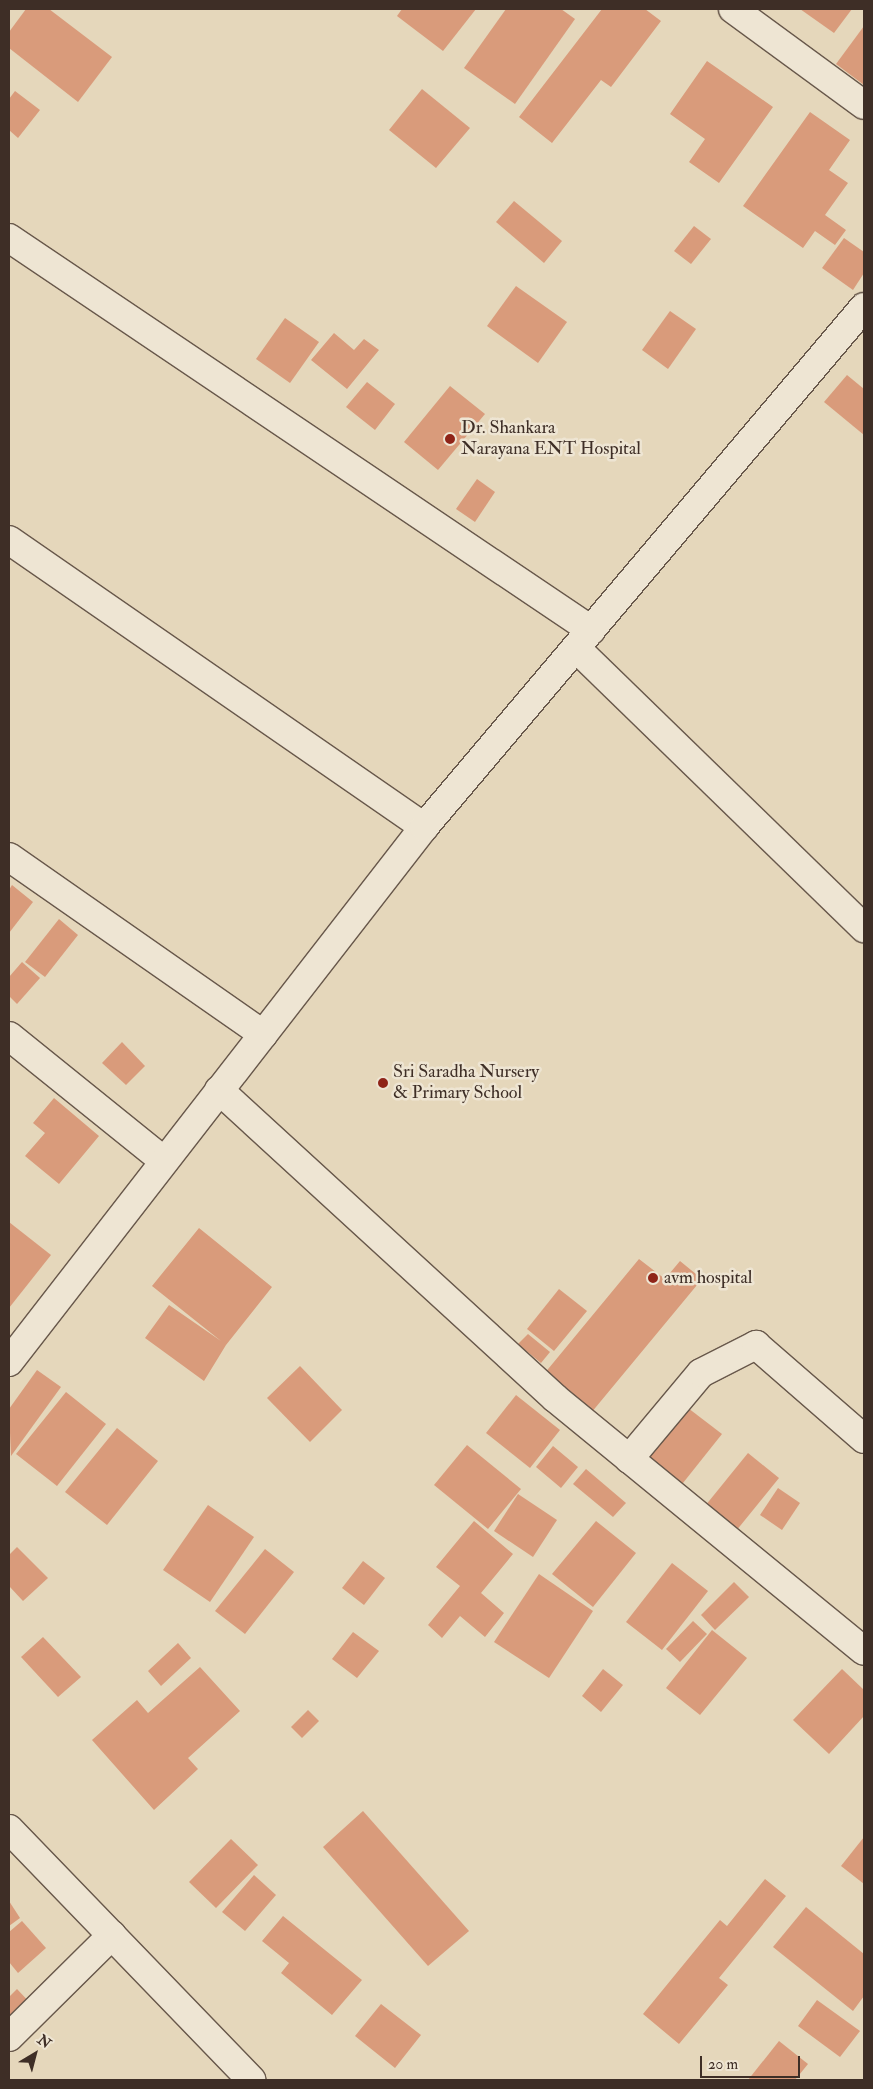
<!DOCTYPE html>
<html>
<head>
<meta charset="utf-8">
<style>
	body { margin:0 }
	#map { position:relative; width:873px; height:2089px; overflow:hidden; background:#e5d7bb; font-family:"IM FELL Double Pica",serif }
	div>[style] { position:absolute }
	.building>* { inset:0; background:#d99b7b }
	.roads { filter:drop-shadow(1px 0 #68584b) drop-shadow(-1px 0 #68584b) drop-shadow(0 1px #68584b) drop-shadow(0 -1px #68584b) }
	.street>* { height:28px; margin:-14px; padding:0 14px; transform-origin:14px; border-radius:14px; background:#eee5d3 }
	.secondary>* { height:28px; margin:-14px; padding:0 14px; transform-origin:14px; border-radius:14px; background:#eee5d3 }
	.dots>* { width:14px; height:14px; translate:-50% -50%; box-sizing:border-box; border:2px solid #eee5d3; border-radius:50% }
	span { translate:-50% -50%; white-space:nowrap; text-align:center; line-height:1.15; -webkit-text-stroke:5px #eee5d3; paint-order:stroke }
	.poi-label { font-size:18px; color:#3e2e26 }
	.left { translate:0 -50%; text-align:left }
	.frame { position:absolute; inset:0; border:10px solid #3e2e26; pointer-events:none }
	.north { position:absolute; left:10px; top:2029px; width:50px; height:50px; -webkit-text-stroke:4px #eee5d3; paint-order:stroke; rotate:37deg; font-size:14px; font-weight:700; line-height:20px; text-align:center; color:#3e2e26 }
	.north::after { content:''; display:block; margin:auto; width:18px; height:22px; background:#3e2e26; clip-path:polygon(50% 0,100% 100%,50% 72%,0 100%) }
	.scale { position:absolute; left:700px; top:2056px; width:100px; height:22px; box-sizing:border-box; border:2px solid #3e2e26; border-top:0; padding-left:6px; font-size:15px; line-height:18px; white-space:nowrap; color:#3e2e26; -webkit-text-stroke:4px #eee5d3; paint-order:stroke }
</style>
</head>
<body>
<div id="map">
	<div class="building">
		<div style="clip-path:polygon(26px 9px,49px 9px,112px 57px,78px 102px,9px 48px,9px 32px)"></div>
		<div style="clip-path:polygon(402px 9px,476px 9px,443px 51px,397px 16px)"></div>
		<div style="clip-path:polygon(506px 9px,561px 9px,575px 19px,515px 104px,464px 68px)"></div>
		<div style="clip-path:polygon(602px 9px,645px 9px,661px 21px,611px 87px,601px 80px,552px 143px,519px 117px)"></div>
		<div style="clip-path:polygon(800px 9px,852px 9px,834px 33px)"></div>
		<div style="clip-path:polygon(864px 26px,864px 85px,836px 64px)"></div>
		<div style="clip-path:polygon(707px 61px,773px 107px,719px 183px,689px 162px,705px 139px,670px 114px)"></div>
		<div style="clip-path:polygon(422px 89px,470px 128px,436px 168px,389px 130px)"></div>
		<div style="clip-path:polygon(15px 91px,40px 110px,18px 138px,9px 130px,9px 99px)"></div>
		<div style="clip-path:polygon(810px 112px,850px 140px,829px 170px,848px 183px,825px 215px,846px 230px,835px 245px,815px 231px,803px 248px,743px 206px)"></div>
		<div style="clip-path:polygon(514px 201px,562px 241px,544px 263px,496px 222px)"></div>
		<div style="clip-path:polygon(694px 226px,711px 239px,691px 264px,674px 251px)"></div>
		<div style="clip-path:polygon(844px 238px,864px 252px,864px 273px,853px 290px,822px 268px)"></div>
		<div style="clip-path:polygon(516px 286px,567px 322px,538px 363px,487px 326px)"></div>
		<div style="clip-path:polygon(670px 311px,696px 329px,668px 369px,642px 350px)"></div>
		<div style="clip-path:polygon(285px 318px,319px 342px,290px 383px,256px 359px)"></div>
		<div style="clip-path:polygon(334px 333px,354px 350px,364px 339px,379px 350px,347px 389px,311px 360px)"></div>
		<div style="clip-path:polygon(847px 375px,864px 389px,864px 435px,824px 402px)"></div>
		<div style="clip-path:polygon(367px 382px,395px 404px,375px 430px,346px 407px)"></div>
		<div style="clip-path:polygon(450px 386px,485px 414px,438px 470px,404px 442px)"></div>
		<div style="clip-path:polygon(477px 479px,495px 492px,475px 522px,456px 509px)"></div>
		<div style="clip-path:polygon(12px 885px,33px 902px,9px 933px,9px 890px)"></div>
		<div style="clip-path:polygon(59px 919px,78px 935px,45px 977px,25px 962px)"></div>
		<div style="clip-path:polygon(22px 962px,40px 978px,17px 1004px,9px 996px,9px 977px)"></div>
		<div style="clip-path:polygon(122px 1042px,145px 1066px,126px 1085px,102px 1063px)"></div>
		<div style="clip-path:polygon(54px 1098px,99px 1136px,59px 1184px,25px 1156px,45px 1133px,33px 1123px)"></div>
		<div style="clip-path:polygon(9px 1222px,51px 1255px,9px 1308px)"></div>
		<div style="clip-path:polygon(199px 1228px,272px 1287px,226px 1345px,204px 1381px,145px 1338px,169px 1305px,221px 1341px,152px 1286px)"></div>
		<div style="clip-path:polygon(639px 1259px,665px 1279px,680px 1261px,702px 1279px,591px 1413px,544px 1374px)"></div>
		<div style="clip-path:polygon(559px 1289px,587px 1311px,554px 1351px,527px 1329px)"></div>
		<div style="clip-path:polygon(528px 1334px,550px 1352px,541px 1363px,518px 1344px)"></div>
		<div style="clip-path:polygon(300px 1366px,342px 1410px,310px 1442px,267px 1398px)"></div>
		<div style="clip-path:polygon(37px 1370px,61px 1387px,11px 1456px,9px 1409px)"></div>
		<div style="clip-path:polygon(66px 1392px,106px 1424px,57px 1486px,16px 1454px)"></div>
		<div style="clip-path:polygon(516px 1395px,560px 1430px,530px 1468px,486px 1433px)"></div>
		<div style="clip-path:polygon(688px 1408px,722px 1434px,679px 1488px,646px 1462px)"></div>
		<div style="clip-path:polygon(117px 1428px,158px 1461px,107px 1525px,65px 1492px)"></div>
		<div style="clip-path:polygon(467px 1445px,521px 1489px,488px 1529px,434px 1485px)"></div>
		<div style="clip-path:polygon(553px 1446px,578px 1467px,561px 1488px,536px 1467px)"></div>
		<div style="clip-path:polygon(748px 1453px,779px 1478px,736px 1531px,705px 1506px)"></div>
		<div style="clip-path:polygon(586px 1469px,626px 1503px,613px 1517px,573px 1484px)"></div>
		<div style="clip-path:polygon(778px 1488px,800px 1503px,782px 1530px,760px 1515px)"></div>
		<div style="clip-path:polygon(518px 1494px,557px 1520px,533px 1557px,494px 1531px)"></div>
		<div style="clip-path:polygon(208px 1505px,254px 1537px,210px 1602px,163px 1570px)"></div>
		<div style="clip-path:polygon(474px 1521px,513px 1554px,481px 1593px,504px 1613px,485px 1637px,460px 1616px,442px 1638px,428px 1625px,460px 1586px,436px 1567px)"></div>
		<div style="clip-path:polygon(596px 1521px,636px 1553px,593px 1607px,552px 1574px)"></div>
		<div style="clip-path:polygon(17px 1547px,48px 1578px,23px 1601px,9px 1586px,9px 1555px)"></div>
		<div style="clip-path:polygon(265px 1549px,294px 1572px,245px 1634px,215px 1611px)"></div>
		<div style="clip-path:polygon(363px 1561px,385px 1578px,364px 1605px,342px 1588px)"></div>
		<div style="clip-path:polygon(672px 1563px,708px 1591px,662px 1650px,626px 1622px)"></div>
		<div style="clip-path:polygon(539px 1574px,593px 1611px,549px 1678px,494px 1642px)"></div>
		<div style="clip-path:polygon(734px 1582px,749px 1597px,715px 1630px,701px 1615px)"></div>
		<div style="clip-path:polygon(693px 1621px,707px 1634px,680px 1662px,666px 1649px)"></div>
		<div style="clip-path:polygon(712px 1630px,747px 1658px,700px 1715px,666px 1688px)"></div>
		<div style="clip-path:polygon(353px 1632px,379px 1651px,357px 1678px,332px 1659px)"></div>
		<div style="clip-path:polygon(43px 1637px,81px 1677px,58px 1697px,21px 1657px)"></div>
		<div style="clip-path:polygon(178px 1643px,191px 1658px,161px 1686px,148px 1671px)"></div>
		<div style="clip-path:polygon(200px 1667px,240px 1711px,188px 1758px,198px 1769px,154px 1810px,92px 1740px,137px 1700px,148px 1713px)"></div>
		<div style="clip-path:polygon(603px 1669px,623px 1685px,601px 1712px,582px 1696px)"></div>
		<div style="clip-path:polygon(842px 1669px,864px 1690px,864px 1716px,829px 1754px,793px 1720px)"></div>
		<div style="clip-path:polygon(308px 1710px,319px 1721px,302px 1738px,291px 1727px)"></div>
		<div style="clip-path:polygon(363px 1811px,469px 1931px,428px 1966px,323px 1847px)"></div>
		<div style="clip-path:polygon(864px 1837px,864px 1884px,841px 1866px)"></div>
		<div style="clip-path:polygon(231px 1839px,258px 1865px,216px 1908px,189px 1882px)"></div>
		<div style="clip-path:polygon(254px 1875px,276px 1895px,245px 1931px,222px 1912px)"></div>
		<div style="clip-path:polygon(765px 1879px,786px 1896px,719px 1978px,728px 1985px,679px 2044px,643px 2014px,720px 1920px,727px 1926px)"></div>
		<div style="clip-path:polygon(9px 1901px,20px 1918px,9px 1926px)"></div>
		<div style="clip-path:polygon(806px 1907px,864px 1954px,864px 1996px,853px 2011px,773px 1947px)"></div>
		<div style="clip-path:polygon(283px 1916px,362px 1980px,332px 2015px,281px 1973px,289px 1963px,262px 1941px)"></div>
		<div style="clip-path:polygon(22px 1921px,46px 1948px,18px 1973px,9px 1962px,9px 1932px)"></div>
		<div style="clip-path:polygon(17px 1989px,32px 2005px,9px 2026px,9px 1997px)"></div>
		<div style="clip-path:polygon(817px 2000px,860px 2031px,840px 2057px,798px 2026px)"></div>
		<div style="clip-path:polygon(381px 2004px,421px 2035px,395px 2068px,355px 2036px)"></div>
		<div style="clip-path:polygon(779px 2041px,808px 2064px,795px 2080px,748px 2080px)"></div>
	</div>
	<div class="roads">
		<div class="street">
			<div style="left:733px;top:9px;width:162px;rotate:36.2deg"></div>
			<div style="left:9px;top:238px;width:702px;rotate:33.96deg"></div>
			<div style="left:9px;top:540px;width:505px;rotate:34.67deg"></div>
			<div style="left:576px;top:648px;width:402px;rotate:44.2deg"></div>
			<div style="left:9px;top:857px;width:310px;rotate:34.9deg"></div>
			<div style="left:9px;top:1036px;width:199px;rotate:38.9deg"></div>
			<div style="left:219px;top:1090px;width:456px;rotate:42.5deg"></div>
			<div style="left:555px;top:1398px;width:399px;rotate:39.3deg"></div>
			<div style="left:629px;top:1459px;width:112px;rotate:-50.1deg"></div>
			<div style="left:701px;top:1373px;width:62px;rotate:-27deg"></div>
			<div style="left:756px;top:1345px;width:143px;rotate:41deg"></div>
			<div style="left:9px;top:2037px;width:145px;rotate:-44.7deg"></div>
		</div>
		<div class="secondary">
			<div style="left:9px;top:1362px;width:677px;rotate:-52.2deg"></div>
			<div style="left:424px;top:827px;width:681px;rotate:-49.76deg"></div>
			<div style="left:9px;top:1829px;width:349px;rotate:46deg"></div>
		</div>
	</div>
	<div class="dots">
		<div style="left:450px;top:439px;background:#8f2418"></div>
		<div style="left:383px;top:1083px;background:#8f2418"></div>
		<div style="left:653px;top:1278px;background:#8f2418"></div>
	</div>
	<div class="poi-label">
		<span class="left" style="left:461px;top:439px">Dr. Shankara<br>Narayana ENT Hospital</span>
		<span class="left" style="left:393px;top:1083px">Sri Saradha Nursery<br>&amp; Primary School</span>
		<span class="left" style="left:664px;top:1278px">avm hospital</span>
	</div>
	<div class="frame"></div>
	<div class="north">N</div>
	<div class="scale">20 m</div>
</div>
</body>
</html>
